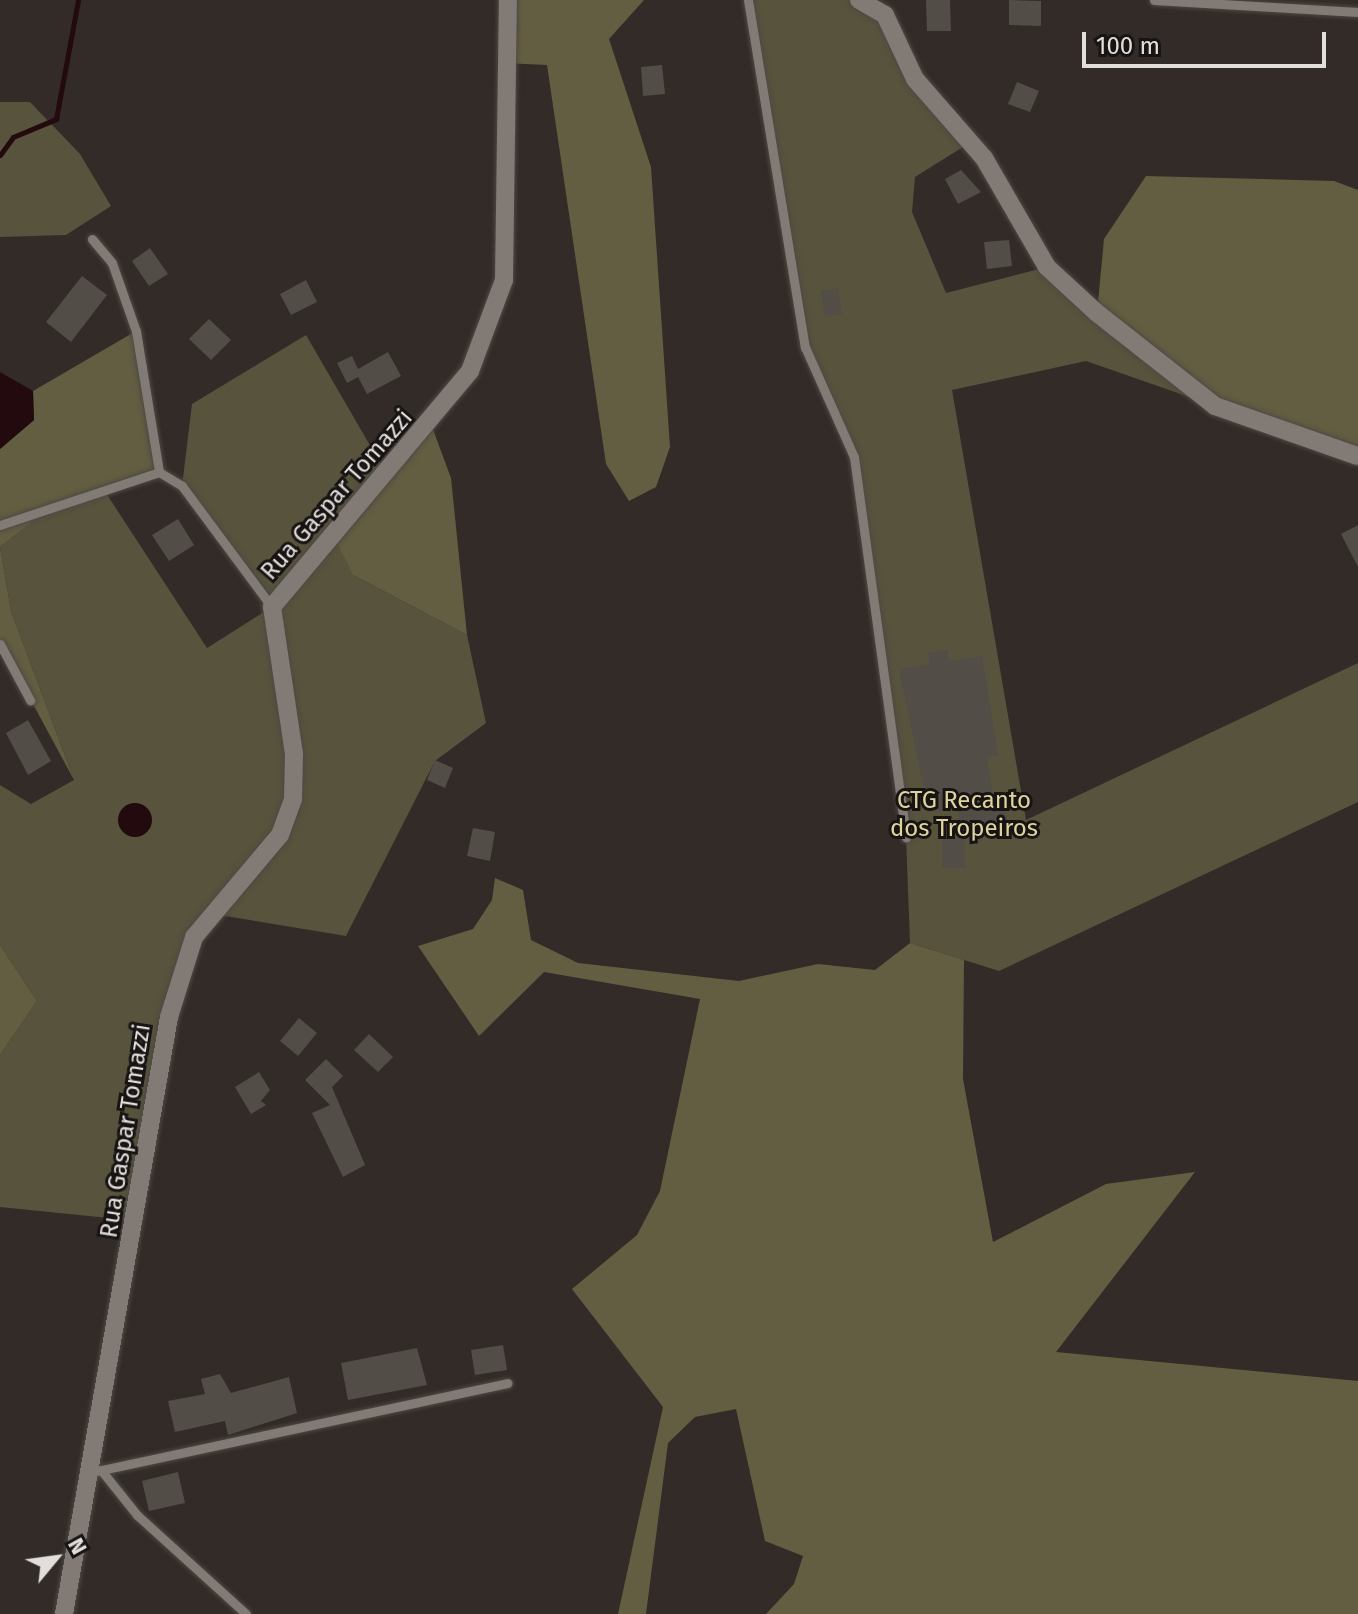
<!DOCTYPE html>
<style>
body{margin:0}
#map{position:relative;width:1358px;height:1614px;overflow:hidden;background:#322b27;font-family:"Fira Sans",sans-serif}
div>[style]{position:absolute}
[style*='--x']{left:calc(var(--x)*1px);top:calc(var(--y)*1px);width:calc(var(--w)*1px);rotate:calc(var(--a)*1deg)}
.green>*{inset:0;background:#57533c}
.forest>*{inset:0;background:#635d41}
.water>*{inset:0;background:#220a0f}
.round{border-radius:50%}
.stream>*{height:5px;margin:-2.5px;padding:0 2.5px;transform-origin:2.5px;border-radius:2.5px;background:#220a0f}
.building>*{inset:0;background:#524d47}
.roads{filter:drop-shadow(0 0 2px #4d4945) drop-shadow(0 0 2px #4d4945)}
.lane>*{height:9px;margin:-4.5px;padding:0 4.5px;transform-origin:4.5px;border-radius:4.5px;background:#817a75}
.street>*{height:18px;margin:-9px;padding:0 9px;transform-origin:9px;border-radius:9px;background:#817a75}
span{translate:-50% -50%;white-space:nowrap;text-align:center;line-height:1.15;-webkit-text-stroke:6px #171413;paint-order:stroke}
.street-label{font-size:24px;color:#e2dedb}
.park-label{font-size:24px;color:#dfd39d}
.north{position:absolute;left:16px;top:1518px;width:80px;height:80px;-webkit-text-stroke:6px #171413;paint-order:stroke;rotate:61deg;font-size:22px;font-weight:700;line-height:32px;text-align:center;color:#e2dedb}
.north::after{content:'';display:block;margin:auto;width:28px;height:36px;background:#e2dedb;clip-path:polygon(50% 0,100% 100%,50% 72%,0 100%)}
.scale{position:absolute;left:1082px;top:32px;width:244px;height:36px;box-sizing:border-box;border:4px solid #e2dedb;border-top:0;padding-left:10px;font-size:24px;line-height:28px;white-space:nowrap;color:#e2dedb;-webkit-text-stroke:6px #171413;paint-order:stroke}
</style>
<div id="map">
<div class="green">
<i style="clip-path:polygon(748px 0,859px 0,885px 15px,915px 79px,971px 142px,915px 177px,912px 212px,946px 293px,1047px 267px,1215px 406px,1086px 361px,952px 390px,1026px 820px,1358px 663px,1358px 802px,999px 971px,910px 943px,906px 837px,854px 457px,805px 347px)"></i>
<i style="clip-path:polygon(0 102px,30px 102px,80px 154px,111px 206px,66px 235px,0 237px)"></i>
<i style="clip-path:polygon(306px 335px,386px 473px,353px 575px,467px 635px,486px 723px,435px 761px,346px 936px,213px 914px,186px 959px,138px 1221px,0 1207px,0 1055px,37px 1001px,0 945px,0 785px,31px 804px,74px 780px,11px 611px,0 547px,40px 516px,104px 490px,207px 648px,272px 607px,182px 486px,192px 404px)"></i>
</div>
<div class="forest">
<i style="clip-path:polygon(508px 0,644px 0,609px 39px,651px 167px,670px 447px,656px 487px,629px 501px,606px 464px,547px 65px,502px 63px)"></i>
<i style="clip-path:polygon(1146px 176px,1334px 181px,1358px 190px,1358px 456px,1215px 406px,1097px 313px,1104px 239px)"></i>
<i style="clip-path:polygon(136px 331px,159px 472px,40px 516px,0 547px,11px 611px,74px 780px,0 643px,0 449px,34px 420px,33px 391px)"></i>
<i style="clip-path:polygon(431px 424px,451px 478px,467px 635px,353px 575px,332px 532px)"></i>
<i style="clip-path:polygon(495px 878px,523px 890px,531px 940px,578px 963px,739px 981px,818px 964px,875px 970px,910px 943px,964px 960px,963px 1079px,993px 1242px,1106px 1184px,1195px 1172px,1056px 1352px,1358px 1381px,1358px 1614px,766px 1614px,794px 1584px,803px 1556px,765px 1541px,736px 1409px,695px 1417px,668px 1443px,646px 1614px,618px 1614px,663px 1407px,572px 1289px,637px 1235px,660px 1191px,700px 999px,544px 972px,479px 1036px,418px 946px,473px 929px,492px 900px)"></i>
<i style="clip-path:polygon(0 945px,37px 1001px,0 1055px)"></i>
</div>
<div class="water">
<i style="clip-path:polygon(0 372px,33px 391px,34px 420px,0 449px)"></i>
<i class="round" style="left:118px;top:803px;width:34px;height:34px"></i>
</div>
<div class="stream">
<i style="--x:0;--y:155;--w:22;--a:-54"></i>
<i style="--x:13;--y:137;--w:47;--a:-22.7"></i>
<i style="--x:56;--y:119;--w:121;--a:-79.5"></i>
</div>
<div class="building">
<i style="clip-path:polygon(926px 0,950px 0,951px 31px,927px 31px)"></i>
<i style="clip-path:polygon(1009px 0,1041px 1px,1041px 26px,1009px 25px)"></i>
<i style="clip-path:polygon(662px 65px,665px 94px,643px 96px,641px 67px)"></i>
<i style="clip-path:polygon(1017px 82px,1039px 91px,1030px 112px,1008px 104px)"></i>
<i style="clip-path:polygon(961px 170px,981px 192px,958px 204px,945px 179px)"></i>
<i style="clip-path:polygon(1009px 240px,1012px 266px,987px 269px,984px 242px)"></i>
<i style="clip-path:polygon(150px 248px,168px 274px,149px 286px,132px 261px)"></i>
<i style="clip-path:polygon(82px 276px,107px 295px,71px 342px,46px 322px)"></i>
<i style="clip-path:polygon(306px 280px,317px 302px,291px 315px,280px 294px)"></i>
<i style="clip-path:polygon(838px 288px,842px 314px,825px 317px,821px 291px)"></i>
<i style="clip-path:polygon(209px 319px,231px 340px,211px 360px,189px 339px)"></i>
<i style="clip-path:polygon(388px 352px,401px 376px,367px 394px,358px 377px,347px 383px,337px 363px,352px 356px,358px 369px)"></i>
<i style="clip-path:polygon(178px 519px,194px 545px,169px 561px,152px 535px)"></i>
<i style="clip-path:polygon(1358px 525px,1358px 567px,1341px 534px)"></i>
<i style="clip-path:polygon(947px 650px,949px 661px,982px 656px,998px 755px,987px 757px,994px 802px,1005px 801px,1008px 826px,961px 832px,958px 807px,929px 812px,899px 669px,930px 664px,928px 653px)"></i>
<i style="clip-path:polygon(28px 720px,51px 761px,28px 775px,6px 733px)"></i>
<i style="clip-path:polygon(435px 760px,453px 768px,445px 788px,427px 780px)"></i>
<i style="clip-path:polygon(473px 828px,495px 832px,490px 861px,467px 856px)"></i>
<i style="clip-path:polygon(942px 838px,965px 838px,965px 868px,942px 868px)"></i>
<i style="clip-path:polygon(299px 1018px,317px 1033px,298px 1056px,280px 1041px)"></i>
<i style="clip-path:polygon(369px 1034px,393px 1057px,378px 1072px,354px 1050px)"></i>
<i style="clip-path:polygon(326px 1059px,343px 1076px,332px 1087px,365px 1165px,343px 1177px,312px 1113px,330px 1105px,305px 1080px)"></i>
<i style="clip-path:polygon(259px 1072px,270px 1090px,261px 1101px,266px 1105px,251px 1114px,235px 1087px)"></i>
<i style="clip-path:polygon(503px 1345px,507px 1370px,475px 1375px,471px 1350px)"></i>
<i style="clip-path:polygon(417px 1348px,427px 1385px,348px 1400px,341px 1363px)"></i>
<i style="clip-path:polygon(220px 1374px,231px 1393px,289px 1377px,297px 1413px,228px 1435px,225px 1421px,175px 1432px,168px 1401px,205px 1394px,201px 1379px)"></i>
<i style="clip-path:polygon(178px 1472px,185px 1503px,149px 1511px,142px 1481px)"></i>
</div>
<div class="roads">
<div class="lane">
<i style="--x:748;--y:0;--w:352;--a:80.7"></i>
<i style="--x:805;--y:347;--w:120;--a:66"></i>
<i style="--x:854;--y:457;--w:384;--a:82.2"></i>
<i style="--x:1154;--y:0;--w:204;--a:3.4"></i>
<i style="--x:92;--y:239;--w:31;--a:50"></i>
<i style="--x:112;--y:263;--w:72;--a:70.6"></i>
<i style="--x:136;--y:331;--w:143;--a:80.7"></i>
<i style="--x:0;--y:525;--w:168;--a:-18.4"></i>
<i style="--x:159;--y:472;--w:27;--a:31"></i>
<i style="--x:182;--y:486;--w:151;--a:53.4"></i>
<i style="--x:0;--y:644;--w:64;--a:61.8"></i>
<i style="--x:101;--y:1470;--w:58;--a:51.3"></i>
<i style="--x:137;--y:1515;--w:147;--a:42.2"></i>
<i style="--x:88;--y:1473;--w:429;--a:-12.1"></i>
</div>
<div class="street">
<i style="--x:859;--y:0;--w:30;--a:30"></i>
<i style="--x:885;--y:15;--w:71;--a:64.9"></i>
<i style="--x:915;--y:79;--w:105;--a:48.9"></i>
<i style="--x:984;--y:158;--w:126;--a:60"></i>
<i style="--x:1047;--y:267;--w:68;--a:42.6"></i>
<i style="--x:1097;--y:313;--w:150;--a:38.2"></i>
<i style="--x:1215;--y:406;--w:151;--a:19.3"></i>
<i style="--x:64;--y:1614;--w:606;--a:-80.02"></i>
<i style="--x:169;--y:1017;--w:84;--a:-72.6"></i>
<i style="--x:194;--y:937;--w:133;--a:-49.9"></i>
<i style="--x:280;--y:835;--w:38;--a:-70"></i>
<i style="--x:293;--y:799;--w:45;--a:-88.7"></i>
<i style="--x:294;--y:754;--w:149;--a:-98.5"></i>
<i style="--x:272;--y:607;--w:308;--a:-50"></i>
<i style="--x:470;--y:371;--w:97;--a:-69.5"></i>
<i style="--x:504;--y:280;--w:280;--a:-89.2"></i>
</div>
</div>
<div class="street-label">
<span style="left:337px;top:495px;rotate:-49deg">Rua Gaspar Tomazzi</span>
<span style="left:126px;top:1131px;rotate:-81deg">Rua Gaspar Tomazzi</span>
</div>
<div class="park-label">
<span style="left:964px;top:815px">CTG Recanto<br>dos Tropeiros</span>
</div>
<div class="north">N</div>
<div class="scale">100 m</div>
</div>
